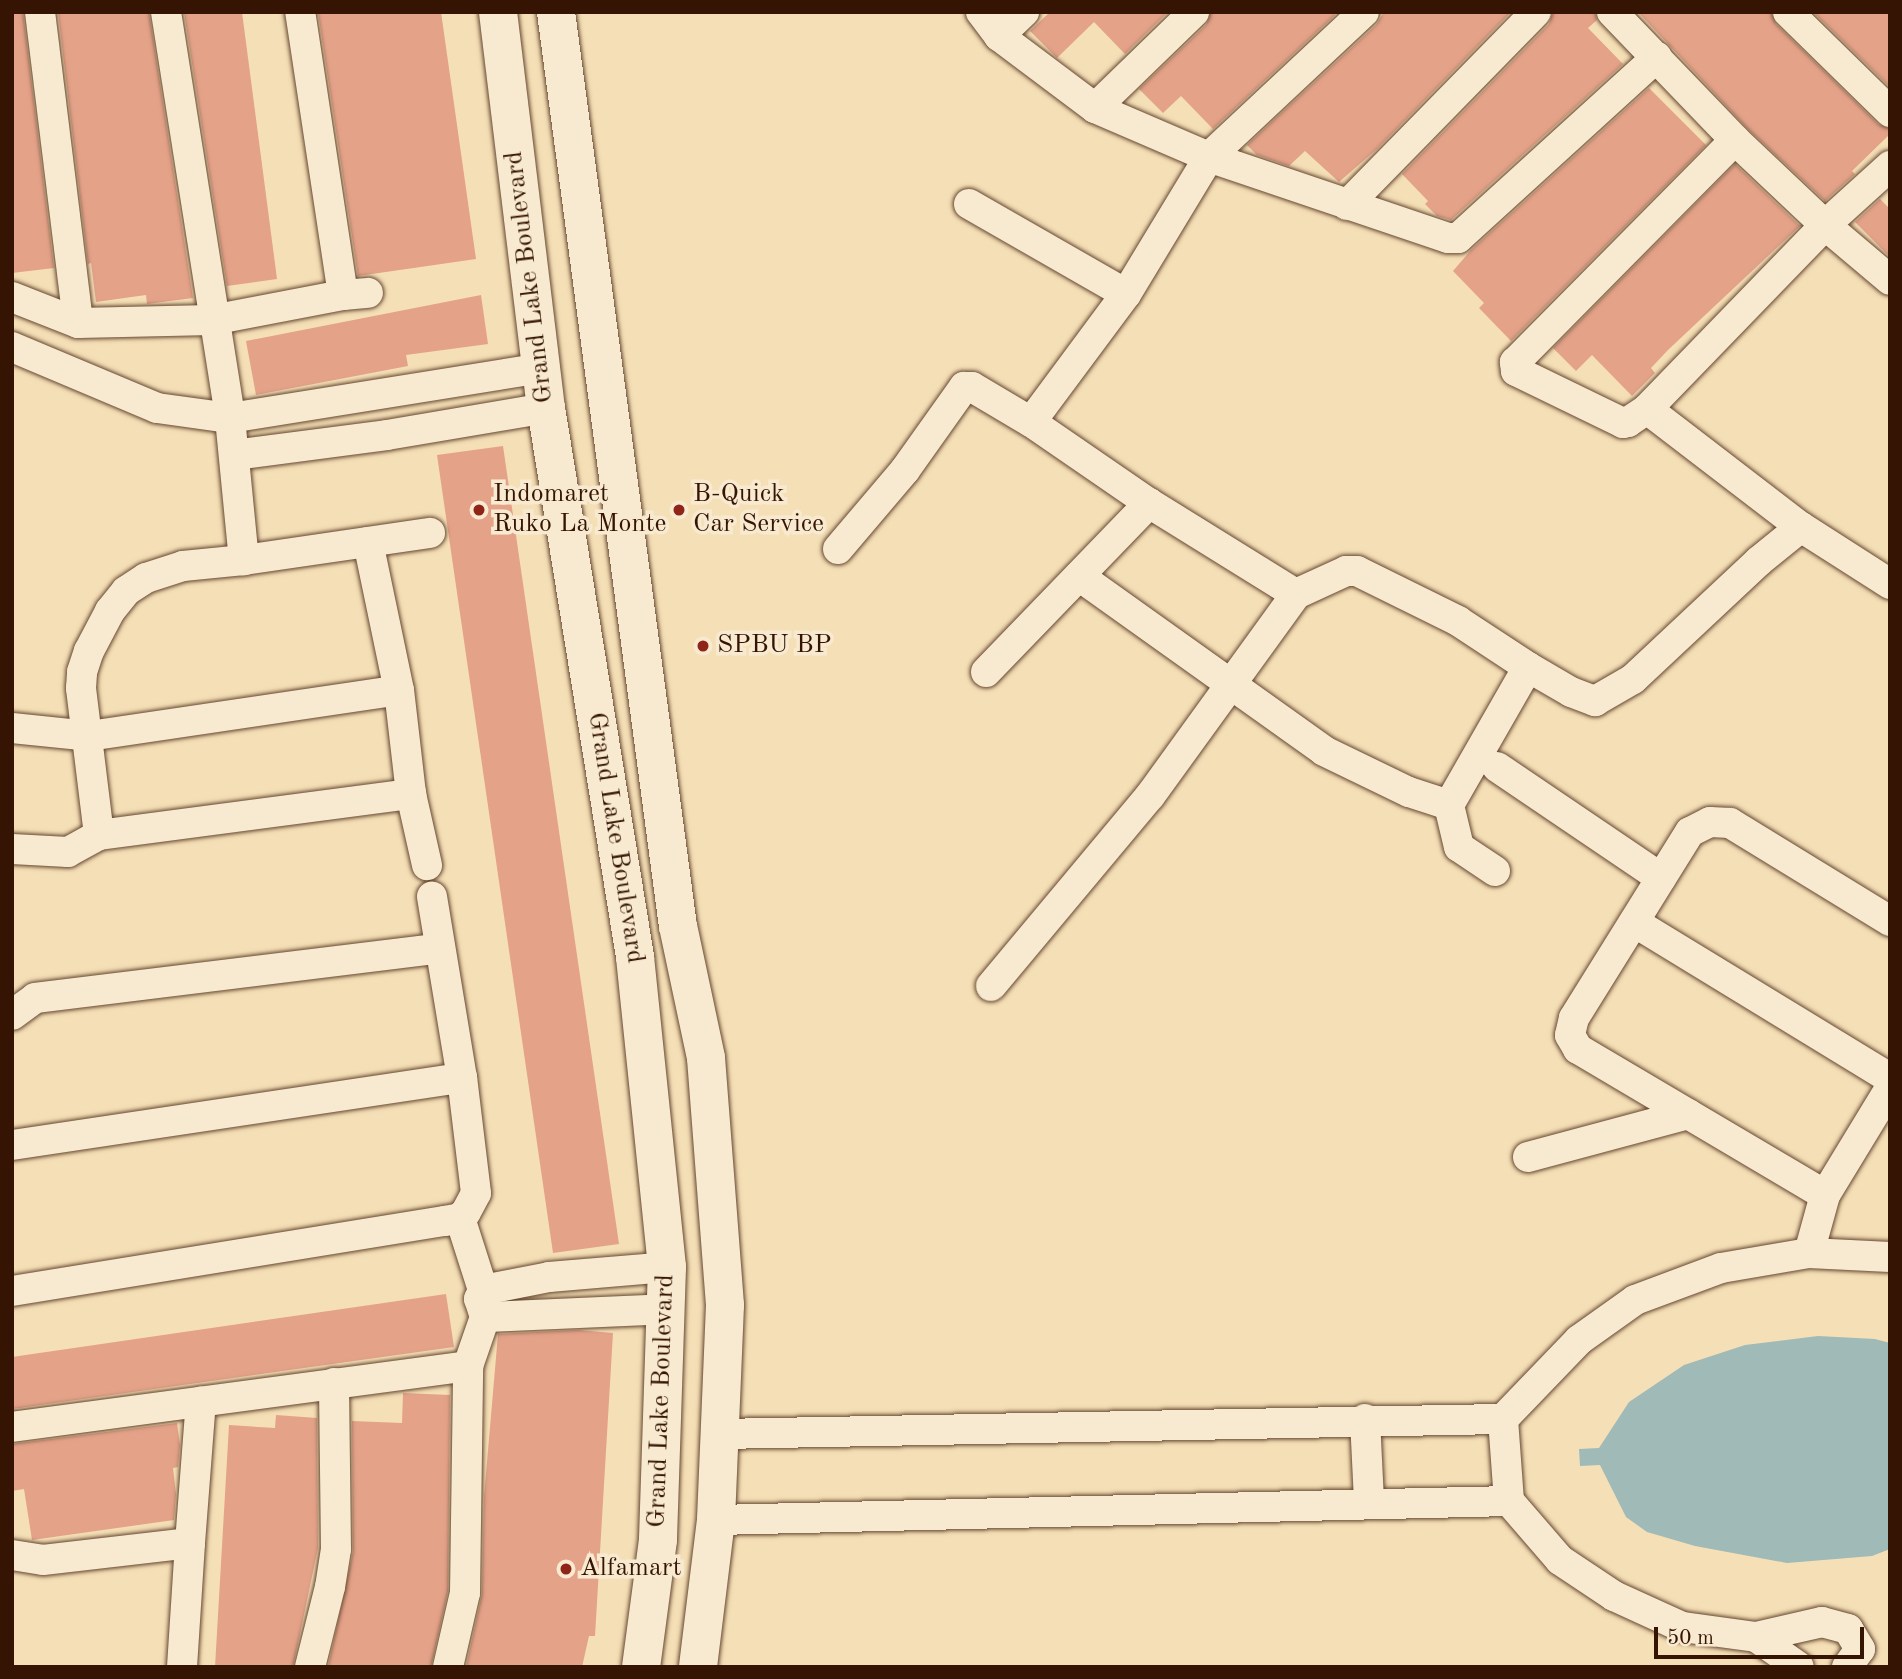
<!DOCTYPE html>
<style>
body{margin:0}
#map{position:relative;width:1902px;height:1679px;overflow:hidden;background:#f5dfb6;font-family:"Old Standard TT",serif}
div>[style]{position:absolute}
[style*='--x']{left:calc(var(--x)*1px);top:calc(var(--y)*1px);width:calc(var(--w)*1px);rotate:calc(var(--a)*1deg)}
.water>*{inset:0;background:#9fbab7}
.building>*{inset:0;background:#e4a289}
.roads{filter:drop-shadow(0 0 2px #654730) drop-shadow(0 0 2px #654730)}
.street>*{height:30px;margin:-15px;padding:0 15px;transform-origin:15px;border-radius:15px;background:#f8ead0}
.secondary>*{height:38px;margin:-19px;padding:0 19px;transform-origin:19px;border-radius:19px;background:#f8ead0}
.dots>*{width:19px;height:19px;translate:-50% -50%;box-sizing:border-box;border:4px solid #f8ead0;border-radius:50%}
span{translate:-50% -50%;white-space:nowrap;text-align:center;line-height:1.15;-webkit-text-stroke:7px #f8ead0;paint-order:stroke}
.street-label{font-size:26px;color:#351403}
.poi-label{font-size:26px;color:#351403}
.left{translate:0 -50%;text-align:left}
.frame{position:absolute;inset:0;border:14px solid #351403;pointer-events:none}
.scale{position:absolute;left:1654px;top:1627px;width:210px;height:32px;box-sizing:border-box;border:4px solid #351403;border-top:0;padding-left:9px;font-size:21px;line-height:24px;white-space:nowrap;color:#351403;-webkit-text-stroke:5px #f8ead0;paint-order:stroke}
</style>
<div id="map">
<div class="water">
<i style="clip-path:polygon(1818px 1336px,1875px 1339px,1890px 1343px,1890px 1549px,1872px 1556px,1787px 1563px,1695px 1546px,1647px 1532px,1626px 1517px,1600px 1465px,1580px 1466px,1579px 1449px,1599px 1448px,1629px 1402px,1684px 1365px,1745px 1345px)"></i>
</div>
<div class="building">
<i style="clip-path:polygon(12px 12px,23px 12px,54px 268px,12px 273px)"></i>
<i style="clip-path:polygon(58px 12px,149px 12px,193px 298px,147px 304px,146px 295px,96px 302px,91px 263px,88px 264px)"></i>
<i style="clip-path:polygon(184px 12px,242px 12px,277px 279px,227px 286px)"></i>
<i style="clip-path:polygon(318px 12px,441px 12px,476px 259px,358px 276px)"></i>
<i style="clip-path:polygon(1050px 12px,1164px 12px,1166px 14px,1125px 54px,1094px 22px,1057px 58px,1030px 31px)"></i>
<i style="clip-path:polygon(1211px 12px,1333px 12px,1335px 15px,1213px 129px,1181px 96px,1163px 113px,1139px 89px,1206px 25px)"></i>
<i style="clip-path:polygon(1384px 12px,1511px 12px,1377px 149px,1339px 182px,1305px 151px,1289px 166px,1257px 155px,1247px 145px,1376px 25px)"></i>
<i style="clip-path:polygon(1553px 12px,1595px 12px,1597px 20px,1588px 28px,1623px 64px,1451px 220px,1437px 216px,1425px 204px,1428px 201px,1402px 174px,1549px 24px)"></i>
<i style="clip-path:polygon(1638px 12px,1771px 12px,1776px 24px,1878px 124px,1890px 129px,1890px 134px,1852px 171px,1855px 174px,1825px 201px,1747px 128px)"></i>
<i style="clip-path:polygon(1813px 12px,1890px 12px,1890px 87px)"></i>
<i style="clip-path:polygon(1649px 88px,1706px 145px,1511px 341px,1479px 308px,1484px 303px,1453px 271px,1471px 250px)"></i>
<i style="clip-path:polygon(1735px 164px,1800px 226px,1668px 350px,1651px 368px,1655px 373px,1632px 396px,1592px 355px,1576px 371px,1553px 348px)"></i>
<i style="clip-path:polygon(1880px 199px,1890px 209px,1890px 257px,1855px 222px)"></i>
<i style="clip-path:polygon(481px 295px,488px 344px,406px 355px,408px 366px,256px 395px,246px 341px)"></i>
<i style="clip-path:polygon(503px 446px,619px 1244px,553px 1253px,437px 455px)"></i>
<i style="clip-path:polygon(446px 1294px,454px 1347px,12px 1409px,12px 1357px)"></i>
<i style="clip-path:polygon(578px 1330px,613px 1333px,595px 1636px,589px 1636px,582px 1667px,466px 1667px,482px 1594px,484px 1497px,498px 1334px)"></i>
<i style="clip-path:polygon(403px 1393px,450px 1395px,448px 1591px,431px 1667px,328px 1667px,353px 1552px,352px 1421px,402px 1423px)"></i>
<i style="clip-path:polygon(276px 1415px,317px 1418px,318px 1548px,293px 1667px,215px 1667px,229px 1425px,275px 1428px)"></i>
<i style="clip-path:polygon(177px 1423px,180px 1445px,178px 1467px,173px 1468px,176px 1494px,174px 1520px,32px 1540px,24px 1489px,12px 1491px,12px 1444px)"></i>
</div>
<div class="roads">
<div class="street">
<i style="--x:40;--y:12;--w:313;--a:83"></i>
<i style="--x:78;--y:323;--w:134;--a:-1.3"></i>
<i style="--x:212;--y:320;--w:133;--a:-10.8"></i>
<i style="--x:343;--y:295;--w:286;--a:-98.6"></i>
<i style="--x:166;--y:12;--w:411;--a:81"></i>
<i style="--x:230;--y:418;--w:143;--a:84.4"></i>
<i style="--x:981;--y:12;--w:30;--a:53"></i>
<i style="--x:999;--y:36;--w:120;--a:36.9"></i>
<i style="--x:1095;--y:108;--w:124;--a:23.3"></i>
<i style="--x:1209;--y:157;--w:212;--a:-43.1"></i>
<i style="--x:1612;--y:12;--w:178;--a:46.1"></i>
<i style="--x:1735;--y:140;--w:124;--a:43.4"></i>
<i style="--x:1825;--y:225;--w:85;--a:40.2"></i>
<i style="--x:1788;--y:12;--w:143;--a:44.4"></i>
<i style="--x:999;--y:36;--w:35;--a:-44"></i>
<i style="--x:1657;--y:57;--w:269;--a:137.7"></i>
<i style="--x:1458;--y:238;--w:10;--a:180"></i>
<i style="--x:1448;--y:238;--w:252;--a:-161.3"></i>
<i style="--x:1209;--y:157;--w:160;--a:121.2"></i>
<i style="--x:1126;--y:294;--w:159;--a:126.6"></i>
<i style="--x:1031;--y:422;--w:143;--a:34.5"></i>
<i style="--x:1149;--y:503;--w:173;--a:31.8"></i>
<i style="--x:1296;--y:594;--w:55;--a:-24.7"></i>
<i style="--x:1346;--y:571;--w:11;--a:0"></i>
<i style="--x:1357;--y:571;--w:113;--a:26.3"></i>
<i style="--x:1458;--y:621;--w:84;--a:33.3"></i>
<i style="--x:1528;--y:667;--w:50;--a:30.2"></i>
<i style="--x:1571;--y:692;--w:26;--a:21"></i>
<i style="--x:1595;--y:701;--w:44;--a:-30.1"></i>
<i style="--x:1633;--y:679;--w:173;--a:-43.1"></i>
<i style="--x:1759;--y:561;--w:54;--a:-39"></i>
<i style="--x:1801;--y:527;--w:106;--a:32.6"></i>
<i style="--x:1095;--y:108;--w:138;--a:-44.1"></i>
<i style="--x:1735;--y:140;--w:313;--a:134.7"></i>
<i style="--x:1515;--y:362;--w:9;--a:84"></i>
<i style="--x:1516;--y:371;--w:119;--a:25.9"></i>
<i style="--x:1623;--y:423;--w:5;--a:-11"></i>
<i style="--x:1628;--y:422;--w:23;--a:-34"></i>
<i style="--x:1647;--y:409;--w:256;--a:-45.9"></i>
<i style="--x:1825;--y:225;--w:88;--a:-42.2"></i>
<i style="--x:969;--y:204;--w:181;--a:29.8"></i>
<i style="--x:1347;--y:205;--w:270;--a:-45.6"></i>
<i style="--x:343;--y:295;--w:25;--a:-5"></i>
<i style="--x:12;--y:297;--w:71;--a:21.5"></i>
<i style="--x:12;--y:347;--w:157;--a:22.8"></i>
<i style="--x:157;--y:408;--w:74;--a:7.8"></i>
<i style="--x:230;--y:418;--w:316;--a:-9.1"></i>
<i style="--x:1647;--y:409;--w:194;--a:37.5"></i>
<i style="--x:234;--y:455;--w:154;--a:-7.4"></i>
<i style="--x:387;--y:435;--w:161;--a:-9.6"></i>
<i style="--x:368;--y:542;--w:151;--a:78.2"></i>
<i style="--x:399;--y:690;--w:105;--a:83.4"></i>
<i style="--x:411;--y:794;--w:73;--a:77.3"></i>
<i style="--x:838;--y:549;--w:104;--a:-49.7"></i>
<i style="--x:905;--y:470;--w:102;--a:-54.6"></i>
<i style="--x:964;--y:387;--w:8;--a:0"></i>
<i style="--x:972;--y:387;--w:69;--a:30.7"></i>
<i style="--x:1079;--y:576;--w:301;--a:35.5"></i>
<i style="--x:1324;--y:751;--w:94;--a:25.8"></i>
<i style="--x:1409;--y:792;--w:42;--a:18"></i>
<i style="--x:986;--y:672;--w:235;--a:-46"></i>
<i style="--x:12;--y:728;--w:77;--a:5.9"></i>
<i style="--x:89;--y:736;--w:313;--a:-8.4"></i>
<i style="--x:1497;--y:767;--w:198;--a:34.1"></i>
<i style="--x:99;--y:835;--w:315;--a:-7.5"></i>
<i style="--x:12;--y:849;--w:56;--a:3.1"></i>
<i style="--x:68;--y:852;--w:35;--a:-29"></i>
<i style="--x:99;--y:835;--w:148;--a:-97"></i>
<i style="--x:81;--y:688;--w:16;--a:-86"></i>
<i style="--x:82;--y:672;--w:22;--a:-72"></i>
<i style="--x:89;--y:651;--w:45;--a:-62.3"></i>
<i style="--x:110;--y:611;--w:26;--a:-51"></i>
<i style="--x:126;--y:591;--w:24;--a:-33"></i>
<i style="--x:146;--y:578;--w:39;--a:-18"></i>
<i style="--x:183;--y:566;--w:61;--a:-5.6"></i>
<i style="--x:244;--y:560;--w:188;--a:-8.3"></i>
<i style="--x:1495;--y:871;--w:43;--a:-146.3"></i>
<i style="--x:1459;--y:847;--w:43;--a:-103.4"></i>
<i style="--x:1449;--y:805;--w:159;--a:-60.2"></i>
<i style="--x:1634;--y:922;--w:300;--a:31.4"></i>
<i style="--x:991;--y:986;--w:248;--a:-50.1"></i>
<i style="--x:1150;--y:796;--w:249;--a:-54.1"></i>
<i style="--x:12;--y:1015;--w:29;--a:-36"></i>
<i style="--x:35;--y:998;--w:408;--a:-7"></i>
<i style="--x:12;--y:1145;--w:455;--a:-8.5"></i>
<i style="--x:1528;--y:1157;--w:166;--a:-15"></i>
<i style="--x:1825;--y:1195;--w:287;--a:-149.4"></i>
<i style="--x:1578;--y:1049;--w:16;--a:-120"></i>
<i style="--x:1570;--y:1035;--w:17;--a:-77"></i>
<i style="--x:1574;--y:1018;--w:219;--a:-58.1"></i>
<i style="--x:1690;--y:832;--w:22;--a:-27"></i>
<i style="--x:1710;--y:822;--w:20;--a:3"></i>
<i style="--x:1730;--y:823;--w:188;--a:31.5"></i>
<i style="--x:1809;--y:1253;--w:60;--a:-74.6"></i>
<i style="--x:1825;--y:1195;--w:125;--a:-58.7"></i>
<i style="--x:483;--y:1290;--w:67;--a:-11.1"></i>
<i style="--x:549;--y:1277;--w:118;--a:-4.8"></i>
<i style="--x:12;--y:1291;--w:439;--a:-9.2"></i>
<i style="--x:445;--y:1221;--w:15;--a:-11"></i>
<i style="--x:460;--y:1218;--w:8;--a:-45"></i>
<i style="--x:466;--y:1212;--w:21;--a:-62"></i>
<i style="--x:476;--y:1193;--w:116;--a:-96.9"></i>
<i style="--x:462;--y:1078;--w:184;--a:-99.4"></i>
<i style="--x:485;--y:1317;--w:182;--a:-2.5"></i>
<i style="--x:1365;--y:1419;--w:83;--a:87.2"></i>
<i style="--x:12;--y:1427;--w:460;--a:-7.6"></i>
<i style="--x:468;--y:1366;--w:52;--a:-70.9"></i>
<i style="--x:485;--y:1317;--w:19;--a:-108"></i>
<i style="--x:479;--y:1299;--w:10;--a:-66"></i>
<i style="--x:483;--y:1290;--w:76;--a:-107.7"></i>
<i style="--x:720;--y:1434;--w:783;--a:-1.1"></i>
<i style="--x:716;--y:1520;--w:793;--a:-1.37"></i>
<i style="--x:12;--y:1555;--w:31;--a:9"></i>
<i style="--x:43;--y:1560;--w:148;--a:-6.6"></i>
<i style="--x:190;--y:1543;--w:142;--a:-85.6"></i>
<i style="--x:1756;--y:1637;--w:52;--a:34.9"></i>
<i style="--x:182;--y:1667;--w:124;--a:-86.3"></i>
<i style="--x:310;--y:1667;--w:82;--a:-76"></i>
<i style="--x:330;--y:1587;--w:38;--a:-81"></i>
<i style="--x:336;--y:1549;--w:166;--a:-90.7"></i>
<i style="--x:448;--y:1667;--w:76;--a:-77.1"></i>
<i style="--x:465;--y:1593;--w:227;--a:-89.2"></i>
<i style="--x:1847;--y:1667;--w:22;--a:-54"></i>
<i style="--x:1860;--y:1649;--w:23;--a:-121"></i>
<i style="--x:1848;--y:1629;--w:27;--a:-165"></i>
<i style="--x:1822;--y:1622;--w:68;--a:167.2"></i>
<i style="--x:1756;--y:1637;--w:75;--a:-172.3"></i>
<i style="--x:1682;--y:1627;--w:75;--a:-155.5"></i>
<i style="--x:1614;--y:1596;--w:65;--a:-146.3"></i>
<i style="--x:1560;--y:1560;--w:78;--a:-130.8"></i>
<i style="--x:1509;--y:1501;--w:82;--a:-94.2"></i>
<i style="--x:1503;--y:1419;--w:110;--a:-46.1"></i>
<i style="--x:1579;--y:1340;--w:69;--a:-35.5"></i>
<i style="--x:1635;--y:1300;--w:92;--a:-20.4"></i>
<i style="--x:1721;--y:1268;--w:89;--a:-9.7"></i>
<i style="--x:1809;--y:1253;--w:81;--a:2.8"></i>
</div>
<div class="secondary">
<i style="--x:498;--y:12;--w:399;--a:83.1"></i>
<i style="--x:546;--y:408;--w:556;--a:80.79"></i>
<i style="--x:635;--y:957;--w:312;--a:84.1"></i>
<i style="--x:667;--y:1267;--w:273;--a:91.9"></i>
<i style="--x:658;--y:1540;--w:128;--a:97.6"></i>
<i style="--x:556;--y:12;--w:922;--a:82.4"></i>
<i style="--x:678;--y:926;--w:135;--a:78"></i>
<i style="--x:706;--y:1058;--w:248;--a:85.6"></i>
<i style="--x:725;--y:1305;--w:215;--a:92.4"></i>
<i style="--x:716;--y:1520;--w:148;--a:97"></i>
</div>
</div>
<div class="dots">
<i style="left:479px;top:510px;background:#8f2418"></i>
<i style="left:679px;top:510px;background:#8f2418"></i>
<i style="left:703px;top:646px;background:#8f2418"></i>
<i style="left:566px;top:1569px;background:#8f2418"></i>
</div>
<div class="street-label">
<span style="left:530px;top:277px;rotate:-97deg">Grand Lake Boulevard</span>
<span style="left:615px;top:838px;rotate:81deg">Grand Lake Boulevard</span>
<span style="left:662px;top:1401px;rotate:-88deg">Grand Lake Boulevard</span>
</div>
<div class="poi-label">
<span class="left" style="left:493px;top:510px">Indomaret<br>Ruko La Monte</span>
<span class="left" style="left:693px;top:510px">B-Quick<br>Car Service</span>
<span class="left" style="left:717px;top:646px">SPBU BP</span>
<span class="left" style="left:580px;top:1569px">Alfamart</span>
</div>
<div class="frame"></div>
<div class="scale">50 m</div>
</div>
